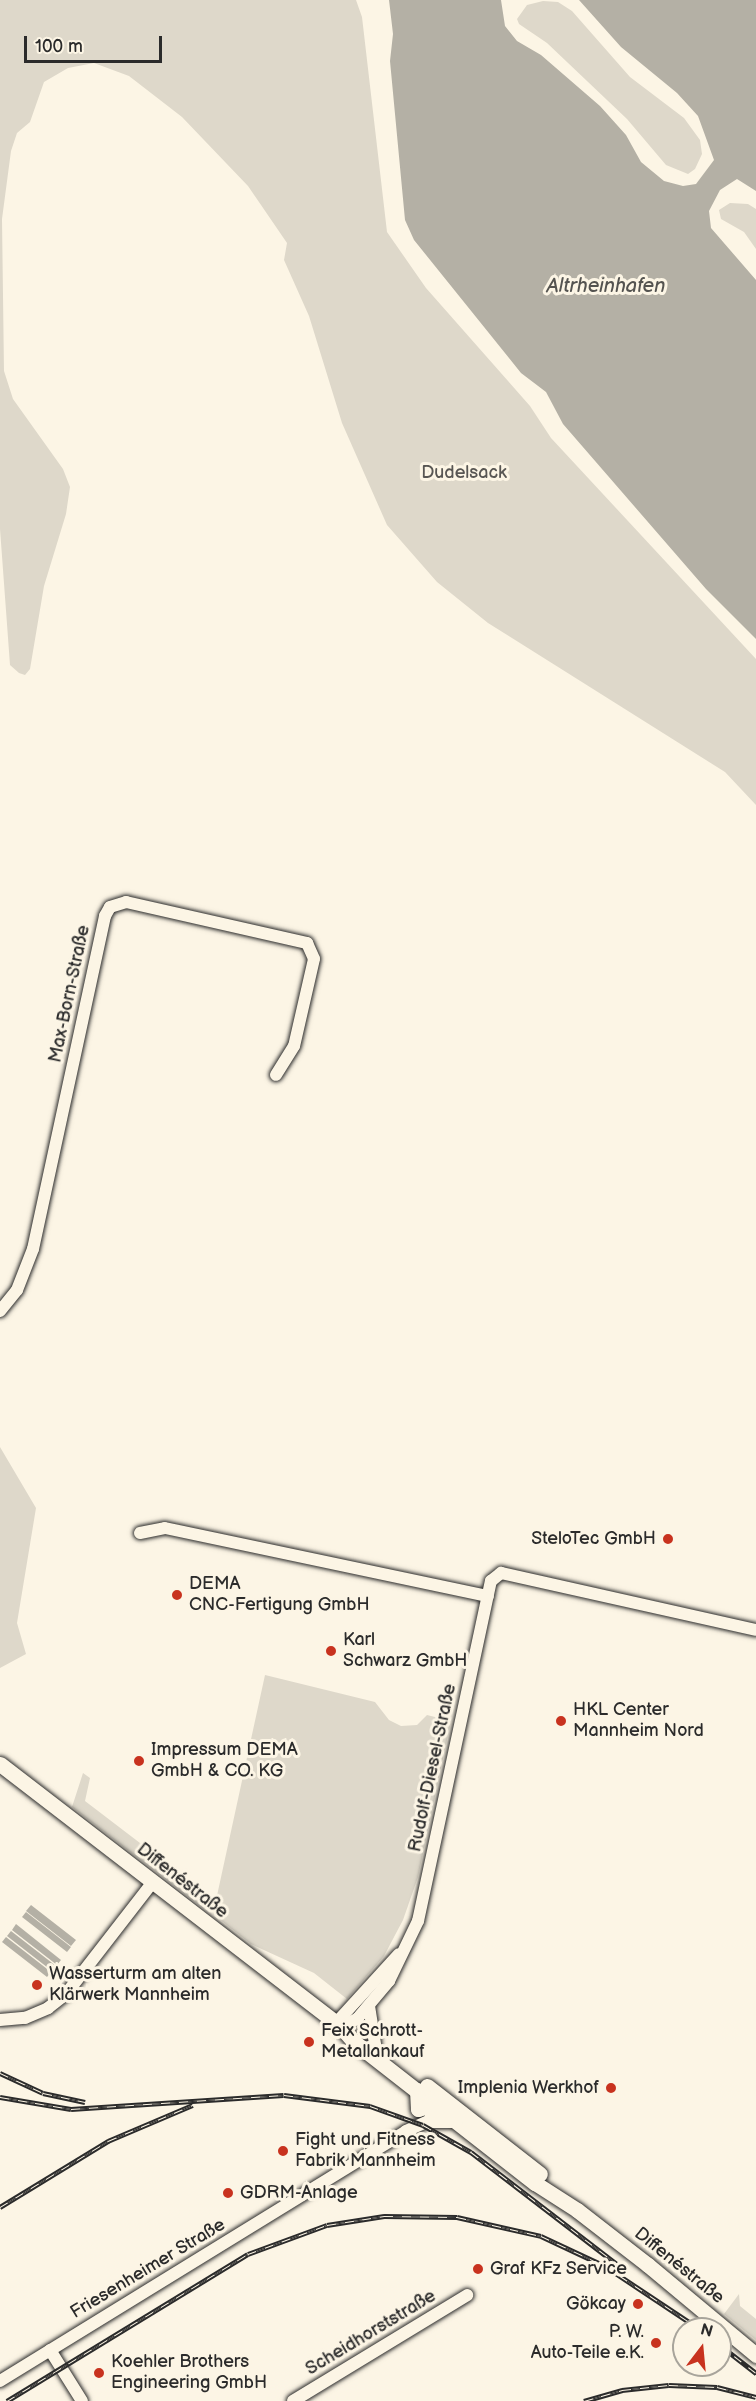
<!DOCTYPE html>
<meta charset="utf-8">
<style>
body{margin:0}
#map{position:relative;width:756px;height:2401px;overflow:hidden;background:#fcf5e5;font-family:"Balsamiq Sans",sans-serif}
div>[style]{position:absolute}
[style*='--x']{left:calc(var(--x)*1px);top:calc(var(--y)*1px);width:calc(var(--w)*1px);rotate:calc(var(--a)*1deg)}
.green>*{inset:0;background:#ded8ca}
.water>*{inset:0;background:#b4b0a5}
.roads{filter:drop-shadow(0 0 2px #2b2b2b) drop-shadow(0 0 2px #2b2b2b)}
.minor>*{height:12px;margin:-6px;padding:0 6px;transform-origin:6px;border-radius:6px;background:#fcf5e5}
.major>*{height:15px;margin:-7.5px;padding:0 7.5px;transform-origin:7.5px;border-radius:7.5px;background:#fcf5e5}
.rail>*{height:5px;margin-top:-2.5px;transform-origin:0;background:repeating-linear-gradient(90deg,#fcf5e5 0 9px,#2b2b2b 0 18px);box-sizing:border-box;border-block:2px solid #2b2b2b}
.dots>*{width:16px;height:16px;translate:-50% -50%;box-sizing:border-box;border:3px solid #fcf5e5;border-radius:50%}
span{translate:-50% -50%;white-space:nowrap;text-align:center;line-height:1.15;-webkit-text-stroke:6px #fcf5e5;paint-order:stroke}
.park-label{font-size:18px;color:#585653}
.street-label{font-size:18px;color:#2b2b2b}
.poi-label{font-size:18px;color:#2b2b2b}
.right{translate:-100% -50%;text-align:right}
.left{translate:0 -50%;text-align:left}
.water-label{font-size:20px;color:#545350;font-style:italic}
.north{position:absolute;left:672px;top:2317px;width:60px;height:60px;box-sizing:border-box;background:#fcf5e5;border:2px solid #a8a49b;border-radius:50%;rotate:16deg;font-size:16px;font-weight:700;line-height:24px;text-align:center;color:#2b2b2b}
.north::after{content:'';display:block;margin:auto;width:21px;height:27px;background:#c8321e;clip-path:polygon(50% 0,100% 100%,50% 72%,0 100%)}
.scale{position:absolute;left:24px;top:36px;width:138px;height:27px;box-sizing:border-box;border:3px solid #2b2b2b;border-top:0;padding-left:8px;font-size:18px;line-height:21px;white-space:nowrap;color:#2b2b2b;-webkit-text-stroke:4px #fcf5e5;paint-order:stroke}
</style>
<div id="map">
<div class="green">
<i style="clip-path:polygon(0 0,356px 0,362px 17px,387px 232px,426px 288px,530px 406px,551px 438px,756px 659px,756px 805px,725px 772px,488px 623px,437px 582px,387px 525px,342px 423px,309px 316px,284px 260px,287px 243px,248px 186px,182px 117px,129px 76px,94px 63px,68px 68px,44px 82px,30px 122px,17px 133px,11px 151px,2px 219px,4px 371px,13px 399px,63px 469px,70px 487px,66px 514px,44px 586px,30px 669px,25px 675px,19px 673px,10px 665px,0 529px)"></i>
<i style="clip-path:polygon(543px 1px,558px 2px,572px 11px,630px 77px,684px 118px,700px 140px,702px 154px,695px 169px,688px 174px,666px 165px,627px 119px,547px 43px,519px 24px,517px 19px,527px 5px)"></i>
<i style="clip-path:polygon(730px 203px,748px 204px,756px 209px,756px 249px,744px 232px,721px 219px,719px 210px)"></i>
<i style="clip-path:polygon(0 1447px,36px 1508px,17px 1623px,26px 1654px,0 1668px)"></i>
<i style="clip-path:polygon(265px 1675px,375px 1702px,389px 1720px,401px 1726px,417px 1725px,427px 1715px,451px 1721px,418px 1877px,403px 1920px,384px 1956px,347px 1999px,314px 1973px,251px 1944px,213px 1914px)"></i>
<i style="clip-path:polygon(83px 1773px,90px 1778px,85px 1801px,212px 1898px,204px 1909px,72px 1807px)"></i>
<i style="clip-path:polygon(739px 2294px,740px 2306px,756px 2319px,756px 2340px,724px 2314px)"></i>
</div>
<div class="water">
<i style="clip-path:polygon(389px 0,501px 0,505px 26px,517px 41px,541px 55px,600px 106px,626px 135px,641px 162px,664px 181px,683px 186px,696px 184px,714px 160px,698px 116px,677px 93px,621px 47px,579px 0,756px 0,756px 191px,737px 179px,720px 190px,709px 211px,711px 228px,756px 280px,756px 639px,706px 589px,563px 424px,546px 392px,521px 373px,414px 240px,405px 220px,390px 61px,393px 34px)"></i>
<i style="clip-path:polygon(31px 1905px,76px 1940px,71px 1946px,26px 1911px)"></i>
<i style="clip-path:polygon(26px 1912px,71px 1947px,67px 1952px,22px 1917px)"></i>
<i style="clip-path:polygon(16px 1924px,61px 1960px,57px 1965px,12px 1930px)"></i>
<i style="clip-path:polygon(11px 1931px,56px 1966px,52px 1971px,7px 1936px)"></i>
<i style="clip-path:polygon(6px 1937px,51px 1972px,47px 1977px,2px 1942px)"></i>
</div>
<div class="roads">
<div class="minor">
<i style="--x:0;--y:1311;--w:27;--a:-51"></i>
<i style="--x:17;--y:1290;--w:44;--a:-68.7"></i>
<i style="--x:33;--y:1249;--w:341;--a:-77.8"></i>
<i style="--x:105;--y:916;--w:10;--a:-61"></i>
<i style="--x:110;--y:907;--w:17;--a:-17"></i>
<i style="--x:126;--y:902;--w:186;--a:12.8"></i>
<i style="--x:307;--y:943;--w:17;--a:66"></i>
<i style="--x:314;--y:959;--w:89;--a:102.9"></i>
<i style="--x:294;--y:1046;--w:34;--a:122"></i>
<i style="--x:140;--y:1533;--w:25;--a:-11"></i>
<i style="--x:165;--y:1528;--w:330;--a:11.9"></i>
<i style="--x:369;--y:2006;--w:39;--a:81"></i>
<i style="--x:0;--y:2020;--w:25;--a:-5"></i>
<i style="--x:25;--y:2018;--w:25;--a:-23"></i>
<i style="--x:48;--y:2008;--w:23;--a:-38"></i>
<i style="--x:66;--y:1994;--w:140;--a:-52.2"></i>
<i style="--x:336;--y:2023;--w:93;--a:-47.6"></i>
<i style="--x:341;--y:2027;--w:18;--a:-27"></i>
<i style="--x:357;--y:2019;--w:50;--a:-49.9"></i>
<i style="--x:389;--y:1981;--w:67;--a:-64.2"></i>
<i style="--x:418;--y:1921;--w:348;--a:-77.9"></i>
<i style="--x:491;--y:1581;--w:13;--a:-39"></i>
<i style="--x:501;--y:1573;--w:261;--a:12.6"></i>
<i style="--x:50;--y:2350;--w:60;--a:57.9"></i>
<i style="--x:0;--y:2381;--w:477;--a:-31.6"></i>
<i style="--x:406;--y:2131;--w:27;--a:-24"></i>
<i style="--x:293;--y:2401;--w:204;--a:-31.3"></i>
</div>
<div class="major">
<i style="--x:0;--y:1764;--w:431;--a:37.6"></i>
<i style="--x:341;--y:2027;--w:18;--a:49"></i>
<i style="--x:353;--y:2041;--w:231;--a:38"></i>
<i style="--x:535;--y:2183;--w:50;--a:32.7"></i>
<i style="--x:577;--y:2210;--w:90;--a:37.8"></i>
<i style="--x:648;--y:2265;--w:141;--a:39.8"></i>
<i style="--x:427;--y:2086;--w:143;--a:37.9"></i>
<i style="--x:417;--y:2090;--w:19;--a:87"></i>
<i style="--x:418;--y:2109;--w:25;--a:-16"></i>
<i style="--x:435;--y:2096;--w:24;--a:99"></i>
<i style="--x:431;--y:2120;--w:24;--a:0"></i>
</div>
</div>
<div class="rail">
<i style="--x:0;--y:2073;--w:47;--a:24.9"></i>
<i style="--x:43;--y:2093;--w:43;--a:12.1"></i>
<i style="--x:0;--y:2097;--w:72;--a:9.6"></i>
<i style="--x:71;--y:2109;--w:213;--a:-3.8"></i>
<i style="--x:284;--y:2095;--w:87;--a:7.3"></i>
<i style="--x:370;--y:2106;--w:56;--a:19.7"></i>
<i style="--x:423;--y:2125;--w:55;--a:29.4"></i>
<i style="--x:471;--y:2152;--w:190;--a:37.5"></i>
<i style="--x:0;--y:2207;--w:127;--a:-31.4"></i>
<i style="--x:108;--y:2141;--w:92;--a:-23"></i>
<i style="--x:720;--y:2345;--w:46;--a:37.9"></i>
<i style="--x:7;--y:2401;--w:282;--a:-31.4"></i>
<i style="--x:248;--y:2254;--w:84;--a:-20.2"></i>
<i style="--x:327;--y:2225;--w:58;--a:-9"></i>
<i style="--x:384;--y:2216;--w:73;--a:0.8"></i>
<i style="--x:457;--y:2217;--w:86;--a:12.7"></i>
<i style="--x:541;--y:2236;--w:71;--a:25.1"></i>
<i style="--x:605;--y:2266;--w:114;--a:33.6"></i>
<i style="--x:584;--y:2401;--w:40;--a:-16"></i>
<i style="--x:622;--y:2390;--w:47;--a:-6.1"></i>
<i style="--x:669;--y:2385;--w:48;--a:2.4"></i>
<i style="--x:717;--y:2387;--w:40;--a:14.4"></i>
</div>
<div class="dots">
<i style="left:668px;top:1539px;background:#c8321e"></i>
<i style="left:177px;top:1595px;background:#c8321e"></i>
<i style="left:331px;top:1651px;background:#c8321e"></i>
<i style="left:561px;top:1721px;background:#c8321e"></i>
<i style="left:139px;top:1761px;background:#c8321e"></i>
<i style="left:37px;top:1985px;background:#c8321e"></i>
<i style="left:309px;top:2042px;background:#c8321e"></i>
<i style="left:611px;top:2088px;background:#c8321e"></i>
<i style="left:283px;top:2151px;background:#c8321e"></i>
<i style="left:228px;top:2193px;background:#c8321e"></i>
<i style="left:478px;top:2269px;background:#c8321e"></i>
<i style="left:638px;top:2304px;background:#c8321e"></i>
<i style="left:656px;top:2343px;background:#c8321e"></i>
<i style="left:99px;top:2373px;background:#c8321e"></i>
</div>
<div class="park-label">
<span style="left:464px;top:473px">Dudelsack</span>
</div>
<div class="street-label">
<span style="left:70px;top:994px;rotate:-78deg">Max-Born-Straße</span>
<span style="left:433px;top:1768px;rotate:-78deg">Rudolf-Diesel-Straße</span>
<span style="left:182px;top:1881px;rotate:38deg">Diffenéstraße</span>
<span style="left:679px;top:2266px;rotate:39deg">Diffenéstraße</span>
<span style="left:148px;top:2269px;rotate:-31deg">Friesenheimer Straße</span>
<span style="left:371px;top:2333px;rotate:-31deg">Scheidhorststraße</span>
</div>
<div class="poi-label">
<span class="right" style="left:656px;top:1539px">SteloTec GmbH</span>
<span class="left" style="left:189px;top:1595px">DEMA<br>CNC-Fertigung GmbH</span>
<span class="left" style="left:343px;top:1651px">Karl<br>Schwarz GmbH</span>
<span class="left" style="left:573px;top:1721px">HKL Center<br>Mannheim Nord</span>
<span class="left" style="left:151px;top:1761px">Impressum DEMA<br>GmbH &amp; CO. KG</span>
<span class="left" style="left:49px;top:1985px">Wasserturm am alten<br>Klärwerk Mannheim</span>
<span class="left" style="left:321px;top:2042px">Feix Schrott-<br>Metallankauf</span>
<span class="right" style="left:599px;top:2088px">Implenia Werkhof</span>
<span class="left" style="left:295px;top:2151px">Fight und Fitness<br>Fabrik Mannheim</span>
<span class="left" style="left:240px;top:2193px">GDRM-Anlage</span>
<span class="left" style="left:490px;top:2269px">Graf KFz Service</span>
<span class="right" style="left:626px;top:2304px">Gökcay</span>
<span class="right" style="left:644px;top:2343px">P. W.<br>Auto-Teile e.K.</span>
<span class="left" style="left:111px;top:2373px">Koehler Brothers<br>Engineering GmbH</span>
</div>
<div class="water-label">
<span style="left:606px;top:286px">Altrheinhafen</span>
</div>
<div class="north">N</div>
<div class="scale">100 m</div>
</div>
